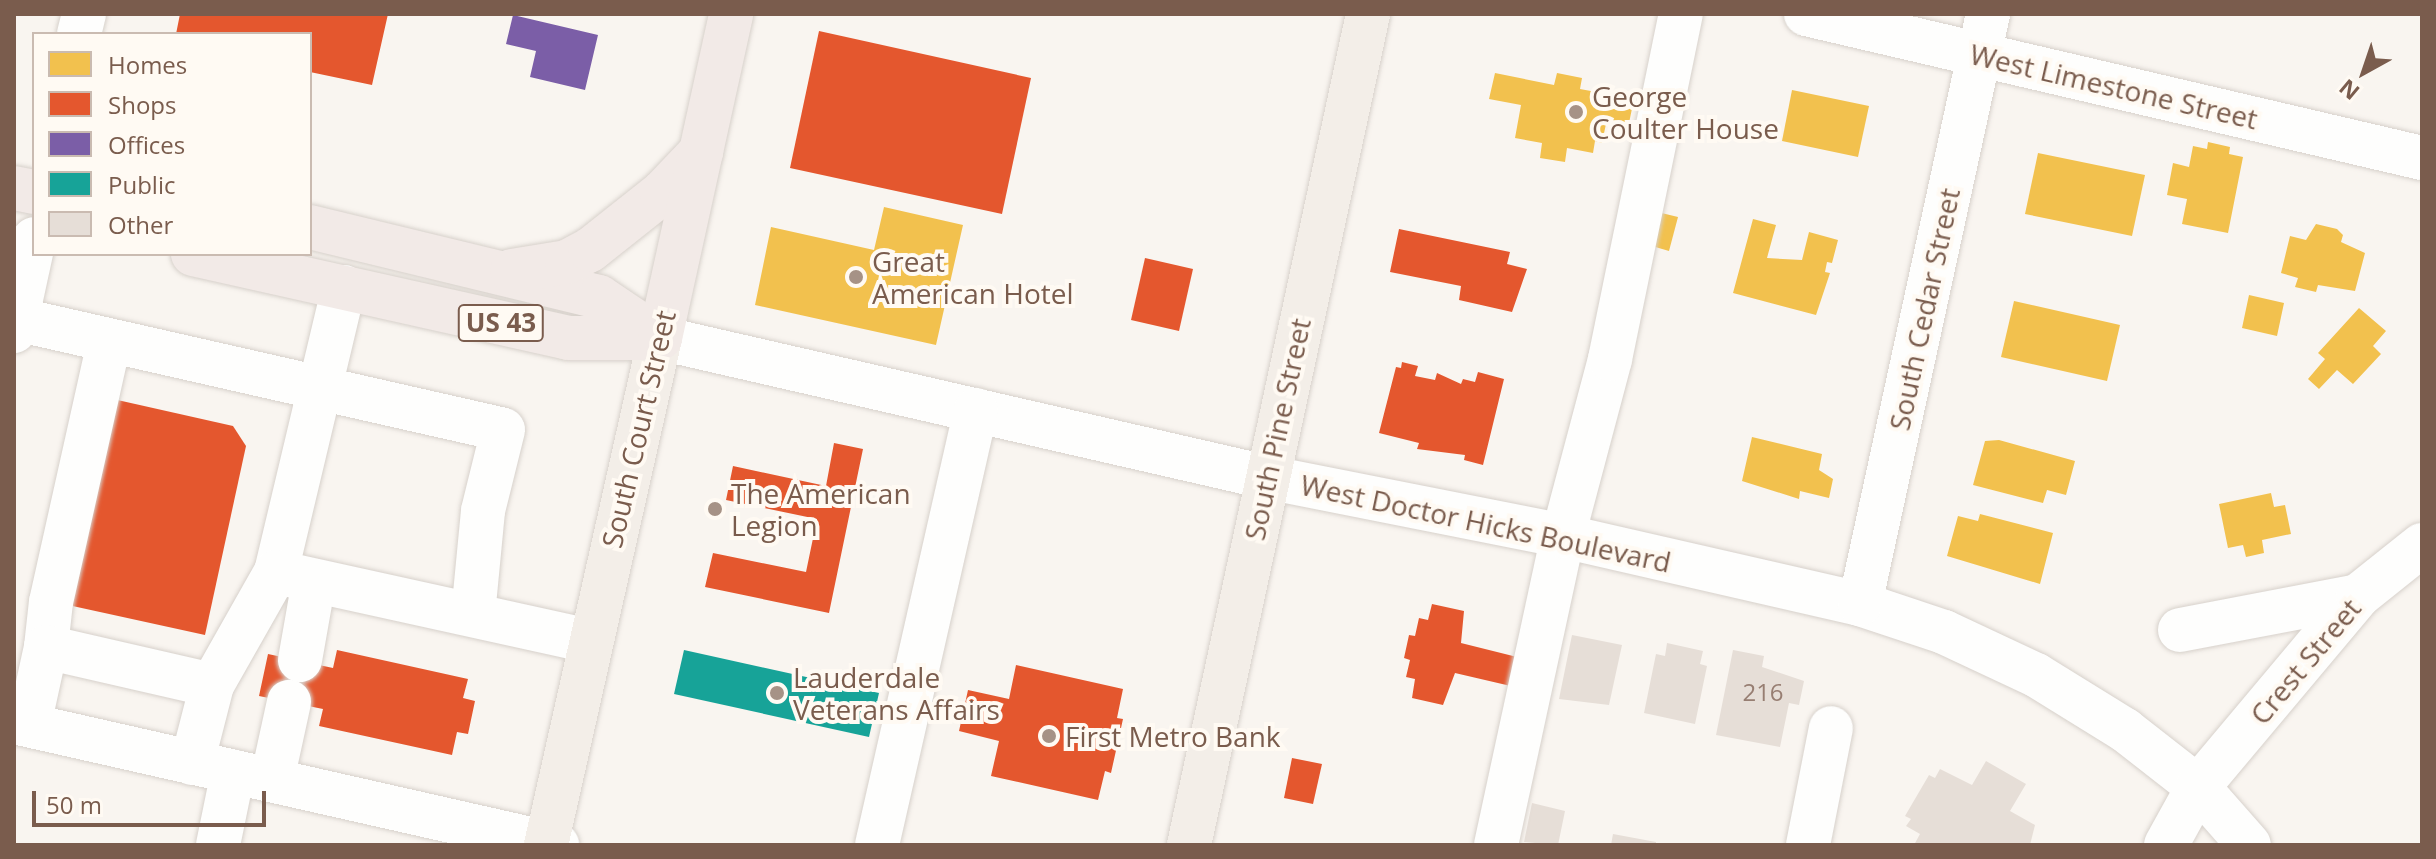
<!DOCTYPE html>
<style>
body{margin:0}
#map{position:relative;width:2436px;height:859px;overflow:hidden;background:#f9f5f0;font-family:"Open Sans",sans-serif}
div>[style]{position:absolute}
[style*='--x']{left:calc(var(--x)*1px);top:calc(var(--y)*1px);width:calc(var(--w)*1px);rotate:calc(var(--a)*1deg)}
.homes>*{inset:0;background:#f2c14e}
.shops>*{inset:0;background:#e4572e}
.offices>*{inset:0;background:#7b5ea7}
.public>*{inset:0;background:#17a398}
.building>*{inset:0;background:#e6ded7}
.roads{filter:drop-shadow(0 0 2px #d7d1cb) drop-shadow(0 0 2px #d7d1cb)}
.minor>*{height:44px;margin:-22px;padding:0 22px;transform-origin:22px;border-radius:22px;background:#fefefd}
.major>*{height:44px;margin:-22px;padding:0 22px;transform-origin:22px;border-radius:22px;background:#f3eee8}
.highway>*{height:44px;margin:-22px;padding:0 22px;transform-origin:22px;border-radius:22px;background:#f2eae7}
.dots>*{width:22px;height:22px;translate:-50% -50%;box-sizing:border-box;border:4px solid #fffaf3;border-radius:50%}
span{translate:-50% -50%;white-space:nowrap;text-align:center;line-height:1.15;-webkit-text-stroke:8px #fffaf3;paint-order:stroke}
.number-label{font-size:24px;color:#977e72}
.number-label span{-webkit-text-stroke-width:0}
.shield-label span{padding:2px 6px;background:#fffaf3;border:2px solid;border-radius:6px;-webkit-text-stroke-width:0}
.shield-label{font-size:26px;color:#7a5c4d;font-weight:700}
.street-label{font-size:28px;color:#7a5c4d}
.poi-label{font-size:28px;color:#7a5c4d}
.left{translate:0 -50%;text-align:left}
.frame{position:absolute;inset:0;border:16px solid #7a5c4d;pointer-events:none}
.legend{position:absolute;left:32px;top:32px;width:280px;height:224px;box-sizing:border-box;background:#fffaf3;border:2px solid #cabbb1;margin:0;padding:10px 14px;list-style:none;font-size:24px;color:#7a5c4d}
.legend li{display:flex;align-items:center;gap:16px;height:40px}
.legend b{width:40px;border:2px solid #cabbb1}
.north{position:absolute;left:2324px;top:32px;width:80px;height:80px;-webkit-text-stroke:6px #fffaf3;paint-order:stroke;rotate:220deg;font-size:22px;font-weight:700;line-height:32px;text-align:center;color:#7a5c4d}
.north::after{content:'';display:block;margin:auto;width:28px;height:36px;background:#7a5c4d;clip-path:polygon(50% 0,100% 100%,50% 72%,0 100%)}
.scale{position:absolute;left:32px;top:791px;width:234px;height:36px;box-sizing:border-box;border:4px solid #7a5c4d;border-top:0;padding-left:10px;font-size:24px;line-height:28px;white-space:nowrap;color:#7a5c4d;-webkit-text-stroke:6px #fffaf3;paint-order:stroke}
</style>
<div id="map">
<div class="homes">
<i style="clip-path:polygon(1495px 73px,1554px 85px,1557px 73px,1582px 78px,1580px 89px,1634px 99px,1629px 123px,1607px 119px,1602px 143px,1595px 141px,1593px 153px,1567px 148px,1565px 162px,1540px 158px,1542px 143px,1515px 138px,1521px 105px,1489px 99px)"></i>
<i style="clip-path:polygon(1792px 90px,1869px 106px,1858px 157px,1782px 141px)"></i>
<i style="clip-path:polygon(2208px 142px,2230px 147px,2229px 154px,2243px 157px,2228px 233px,2182px 224px,2187px 199px,2167px 195px,2173px 163px,2189px 167px,2193px 146px,2207px 149px)"></i>
<i style="clip-path:polygon(2038px 153px,2145px 175px,2132px 236px,2025px 214px)"></i>
<i style="clip-path:polygon(884px 207px,963px 225px,936px 345px,755px 305px,771px 227px,874px 250px)"></i>
<i style="clip-path:polygon(1645px 209px,1678px 217px,1669px 251px,1652px 246px)"></i>
<i style="clip-path:polygon(1753px 219px,1776px 225px,1767px 258px,1802px 260px,1809px 232px,1838px 240px,1832px 263px,1827px 262px,1825px 272px,1830px 273px,1816px 315px,1733px 293px)"></i>
<i style="clip-path:polygon(2316px 224px,2337px 229px,2343px 235px,2341px 242px,2365px 253px,2355px 291px,2318px 285px,2316px 292px,2295px 287px,2298px 278px,2281px 273px,2290px 236px,2306px 240px)"></i>
<i style="clip-path:polygon(2249px 295px,2284px 303px,2277px 336px,2242px 328px)"></i>
<i style="clip-path:polygon(2014px 301px,2120px 325px,2107px 381px,2001px 357px)"></i>
<i style="clip-path:polygon(2359px 308px,2386px 331px,2373px 346px,2381px 354px,2353px 384px,2337px 370px,2319px 389px,2308px 379px,2325px 359px,2318px 353px)"></i>
<i style="clip-path:polygon(1752px 437px,1822px 454px,1819px 470px,1833px 479px,1829px 498px,1800px 491px,1799px 499px,1742px 481px)"></i>
<i style="clip-path:polygon(1999px 440px,2075px 461px,2066px 495px,2047px 490px,2043px 503px,1973px 485px,1985px 441px)"></i>
<i style="clip-path:polygon(2271px 493px,2274px 507px,2285px 505px,2291px 534px,2262px 540px,2264px 553px,2246px 557px,2243px 545px,2228px 548px,2219px 504px)"></i>
<i style="clip-path:polygon(1980px 514px,2053px 533px,2040px 584px,1947px 556px,1958px 516px,1978px 521px)"></i>
</div>
<div class="shops">
<i style="clip-path:polygon(180px 14px,388px 14px,372px 85px,310px 72px,310px 34px,176px 34px)"></i>
<i style="clip-path:polygon(819px 31px,1031px 78px,1002px 214px,790px 168px)"></i>
<i style="clip-path:polygon(1399px 229px,1510px 252px,1507px 264px,1527px 269px,1512px 312px,1459px 300px,1461px 286px,1390px 272px)"></i>
<i style="clip-path:polygon(1145px 258px,1193px 269px,1179px 331px,1131px 320px)"></i>
<i style="clip-path:polygon(1402px 362px,1418px 366px,1415px 376px,1435px 380px,1437px 373px,1461px 384px,1463px 379px,1475px 382px,1478px 372px,1504px 379px,1483px 465px,1464px 460px,1465px 455px,1417px 449px,1419px 443px,1379px 433px,1396px 367px,1401px 368px)"></i>
<i style="clip-path:polygon(113px 399px,233px 426px,246px 446px,205px 635px,68px 605px)"></i>
<i style="clip-path:polygon(834px 443px,863px 449px,829px 613px,705px 587px,713px 553px,806px 572px,817px 519px,726px 500px,733px 466px,826px 486px)"></i>
<i style="clip-path:polygon(1432px 604px,1464px 611px,1461px 643px,1521px 658px,1515px 687px,1455px 673px,1443px 705px,1412px 698px,1415px 679px,1406px 677px,1410px 660px,1404px 658px,1409px 635px,1415px 636px,1419px 618px,1428px 620px)"></i>
<i style="clip-path:polygon(337px 650px,468px 679px,463px 698px,475px 701px,468px 734px,457px 732px,452px 755px,319px 726px,323px 709px,259px 696px,268px 654px,333px 668px)"></i>
<i style="clip-path:polygon(1016px 665px,1123px 689px,1117px 718px,1123px 719px,1111px 773px,1105px 771px,1098px 800px,991px 776px,999px 741px,959px 731px,968px 690px,1009px 699px)"></i>
<i style="clip-path:polygon(1292px 758px,1322px 764px,1313px 804px,1284px 798px)"></i>
</div>
<div class="offices">
<i style="clip-path:polygon(513px 15px,598px 35px,585px 90px,530px 77px,536px 51px,506px 44px)"></i>
</div>
<div class="public">
<i style="clip-path:polygon(684px 650px,879px 693px,869px 737px,674px 694px)"></i>
</div>
<div class="building">
<i style="clip-path:polygon(1572px 635px,1622px 645px,1609px 705px,1559px 699px)"></i>
<i style="clip-path:polygon(1667px 643px,1703px 651px,1700px 664px,1707px 666px,1695px 724px,1644px 713px,1656px 654px,1665px 656px)"></i>
<i style="clip-path:polygon(1733px 650px,1764px 656px,1762px 667px,1804px 681px,1799px 705px,1789px 703px,1780px 747px,1716px 735px)"></i>
<i style="clip-path:polygon(1986px 761px,2026px 784px,2010px 811px,2035px 825px,2030px 845px,1914px 845px,1920px 834px,1906px 826px,1911px 819px,1905px 816px,1929px 775px,1935px 778px,1940px 769px,1972px 785px)"></i>
<i style="clip-path:polygon(1532px 803px,1565px 811px,1558px 845px,1524px 842px)"></i>
<i style="clip-path:polygon(1613px 834px,1656px 842px,1656px 845px,1611px 845px)"></i>
</div>
<div class="roads">
<div class="minor">
<i style="--x:1806;--y:14;--w:633;--a:13.16"></i>
<i style="--x:79;--y:34;--w:21;--a:-76"></i>
<i style="--x:16;--y:319;--w:499;--a:12.8"></i>
<i style="--x:503;--y:430;--w:83;--a:103.9"></i>
<i style="--x:483;--y:511;--w:104;--a:95.5"></i>
<i style="--x:14;--y:331;--w:94;--a:-77.7"></i>
<i style="--x:660;--y:338;--w:622;--a:12.92"></i>
<i style="--x:1266;--y:477;--w:303;--a:11.2"></i>
<i style="--x:1563;--y:536;--w:305;--a:12.9"></i>
<i style="--x:1860;--y:604;--w:89;--a:18.4"></i>
<i style="--x:1944;--y:632;--w:102;--a:25.1"></i>
<i style="--x:2036;--y:675;--w:105;--a:31.7"></i>
<i style="--x:2125;--y:730;--w:93;--a:38"></i>
<i style="--x:2198;--y:787;--w:77;--a:48.7"></i>
<i style="--x:276;--y:572;--w:293;--a:-76.6"></i>
<i style="--x:1860;--y:604;--w:604;--a:-77.76"></i>
<i style="--x:2180;--y:630;--w:181;--a:-10.8"></i>
<i style="--x:46;--y:647;--w:45;--a:-83.7"></i>
<i style="--x:51;--y:602;--w:266;--a:-77.4"></i>
<i style="--x:300;--y:660;--w:80;--a:-80"></i>
<i style="--x:14;--y:722;--w:557;--a:12.76"></i>
<i style="--x:29;--y:725;--w:80;--a:-77.7"></i>
<i style="--x:46;--y:647;--w:170;--a:12.9"></i>
<i style="--x:192;--y:763;--w:81;--a:-75.6"></i>
<i style="--x:212;--y:685;--w:130;--a:-60.5"></i>
<i style="--x:276;--y:572;--w:321;--a:12.4"></i>
<i style="--x:272;--y:780;--w:80;--a:-77.7"></i>
<i style="--x:218;--y:845;--w:75;--a:-78.4"></i>
<i style="--x:877;--y:845;--w:446;--a:-77.2"></i>
<i style="--x:1496;--y:845;--w:316;--a:-77.8"></i>
<i style="--x:1563;--y:536;--w:183;--a:-75.1"></i>
<i style="--x:1610;--y:359;--w:352;--a:-78.4"></i>
<i style="--x:1808;--y:845;--w:119;--a:-78.9"></i>
<i style="--x:2166;--y:845;--w:66;--a:-61.1"></i>
<i style="--x:2198;--y:787;--w:249;--a:-50"></i>
<i style="--x:2358;--y:596;--w:82;--a:-38.6"></i>
</div>
<div class="major">
<i style="--x:546;--y:845;--w:520;--a:-77.33"></i>
<i style="--x:1189;--y:845;--w:850;--a:-77.84"></i>
</div>
<div class="highway">
<i style="--x:14;--y:188;--w:20;--a:11"></i>
<i style="--x:310;--y:227;--w:297;--a:13.6"></i>
<i style="--x:599;--y:297;--w:73;--a:33.9"></i>
<i style="--x:193;--y:254;--w:384;--a:12.6"></i>
<i style="--x:568;--y:338;--w:92;--a:0"></i>
<i style="--x:512;--y:271;--w:56;--a:-9.3"></i>
<i style="--x:567;--y:262;--w:26;--a:-28"></i>
<i style="--x:590;--y:250;--w:92;--a:-38.4"></i>
<i style="--x:662;--y:193;--w:57;--a:-46.4"></i>
<i style="--x:660;--y:338;--w:332;--a:-77.6"></i>
</div>
</div>
<div class="dots">
<i style="left:1576px;top:112px;background:#a69286"></i>
<i style="left:856px;top:277px;background:#a69286"></i>
<i style="left:715px;top:509px;background:#a69286"></i>
<i style="left:777px;top:693px;background:#a69286"></i>
<i style="left:1049px;top:736px;background:#a69286"></i>
</div>
<div class="number-label">
<span style="left:1763px;top:692px">216</span>
</div>
<div class="shield-label">
<span style="left:501px;top:323px">US 43</span>
</div>
<div class="street-label">
<span style="left:2114px;top:86px;rotate:13deg">West Limestone Street</span>
<span style="left:1924px;top:309px;rotate:-78deg">South Cedar Street</span>
<span style="left:638px;top:429px;rotate:-77deg">South Court Street</span>
<span style="left:1277px;top:429px;rotate:-78deg">South Pine Street</span>
<span style="left:1486px;top:523px;rotate:12deg">West Doctor Hicks Boulevard</span>
<span style="left:2305px;top:661px;rotate:-50deg">Crest Street</span>
</div>
<div class="poi-label">
<span class="left" style="left:1592px;top:112px">George<br>Coulter House</span>
<span class="left" style="left:872px;top:277px">Great<br>American Hotel</span>
<span class="left" style="left:731px;top:509px">The American<br>Legion</span>
<span class="left" style="left:793px;top:693px">Lauderdale<br>Veterans Affairs</span>
<span class="left" style="left:1065px;top:736px">First Metro Bank</span>
</div>
<div class="frame"></div>
<ul class="legend">
<li><b style="height:22px;background:#f2c14e"></b>Homes</li>
<li><b style="height:22px;background:#e4572e"></b>Shops</li>
<li><b style="height:22px;background:#7b5ea7"></b>Offices</li>
<li><b style="height:22px;background:#17a398"></b>Public</li>
<li><b style="height:22px;background:#e6ded7"></b>Other</li>
</ul>
<div class="north">N</div>
<div class="scale">50 m</div>
</div>
